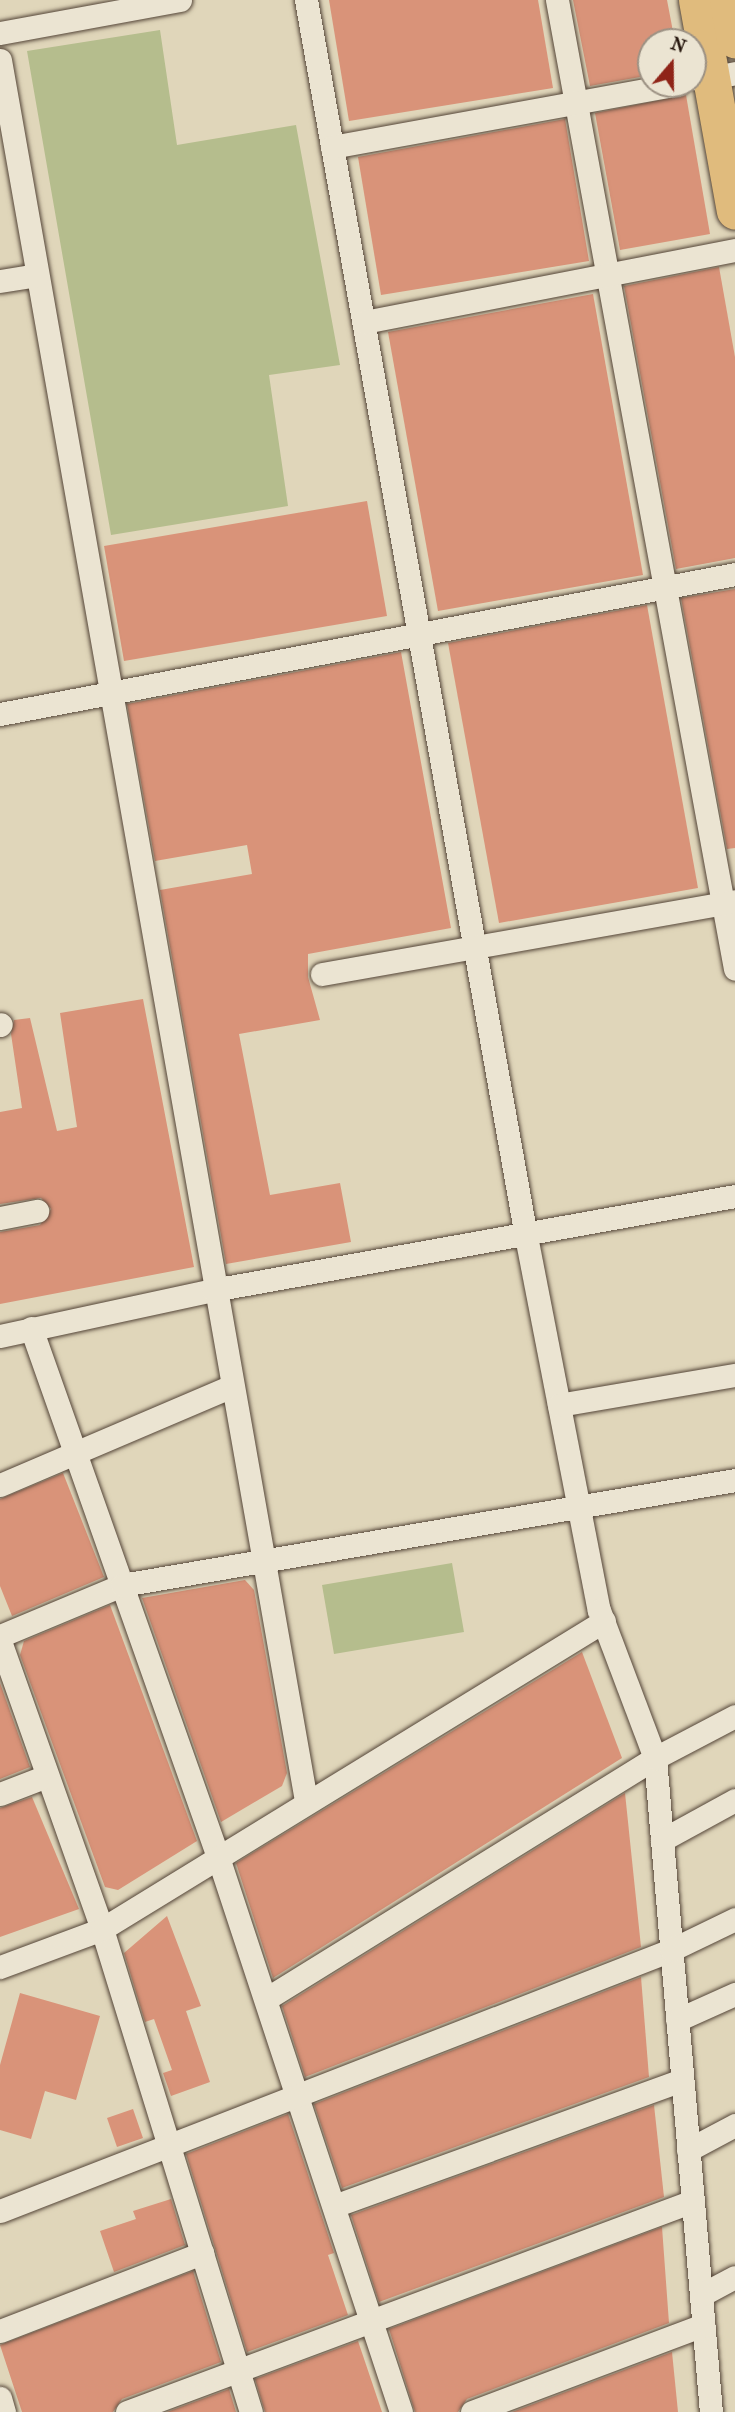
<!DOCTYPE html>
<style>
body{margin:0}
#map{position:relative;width:735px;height:2412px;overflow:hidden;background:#e0d6ba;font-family:"IM FELL French Canon",serif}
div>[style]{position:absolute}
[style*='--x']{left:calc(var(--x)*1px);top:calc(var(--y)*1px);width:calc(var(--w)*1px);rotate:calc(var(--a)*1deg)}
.green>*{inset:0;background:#b5bd8d}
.building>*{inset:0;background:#d99379}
.roads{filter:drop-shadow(0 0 2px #544538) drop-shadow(0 0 2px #544538)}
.street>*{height:23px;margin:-11.5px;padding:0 11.5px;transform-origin:11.5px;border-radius:11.5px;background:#ebe4d2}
.primary>*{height:37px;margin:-18.5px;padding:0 18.5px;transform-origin:18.5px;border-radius:18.5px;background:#e0bb7d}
span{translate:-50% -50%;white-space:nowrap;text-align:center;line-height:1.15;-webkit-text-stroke:7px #ebe4d2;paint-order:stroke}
.north{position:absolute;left:637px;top:28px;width:70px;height:70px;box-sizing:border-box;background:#ebe4d2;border:2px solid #9c9183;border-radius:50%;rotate:20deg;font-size:19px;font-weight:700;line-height:28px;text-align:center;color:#25150c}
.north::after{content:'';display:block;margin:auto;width:24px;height:32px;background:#8f2418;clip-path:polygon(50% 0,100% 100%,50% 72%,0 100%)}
</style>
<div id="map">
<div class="green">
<i style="clip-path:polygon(160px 30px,177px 145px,296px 125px,340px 365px,269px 375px,288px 506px,111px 535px,27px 51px)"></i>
<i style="clip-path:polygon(452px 1563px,464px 1632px,334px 1654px,322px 1585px)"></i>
</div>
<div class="building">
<i style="clip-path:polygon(329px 0,538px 0,553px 88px,349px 121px)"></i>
<i style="clip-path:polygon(573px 0,667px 0,675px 42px,651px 42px,651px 75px,590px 86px)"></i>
<i style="clip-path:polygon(686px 95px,710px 234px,620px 250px,595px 113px)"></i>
<i style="clip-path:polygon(565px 119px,589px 261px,381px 295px,358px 157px)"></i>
<i style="clip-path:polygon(719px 267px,735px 357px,735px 558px,676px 569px,624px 286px)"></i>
<i style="clip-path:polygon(593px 294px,643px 575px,438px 611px,388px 332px)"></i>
<i style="clip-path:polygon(367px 501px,387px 616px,124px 661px,104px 546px)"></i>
<i style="clip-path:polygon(735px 589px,735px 848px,727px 849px,681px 598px)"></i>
<i style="clip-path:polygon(647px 605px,698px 888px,499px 923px,448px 643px)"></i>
<i style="clip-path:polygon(401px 652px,451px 928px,308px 954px,308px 977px,320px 1020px,239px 1034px,270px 1195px,340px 1183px,351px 1242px,226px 1264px,160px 890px,252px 874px,247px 845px,155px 861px,127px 704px)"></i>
<i style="clip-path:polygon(143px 999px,194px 1267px,0 1304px,0 1232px,40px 1225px,51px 1209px,41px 1198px,0 1204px,0 1112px,22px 1108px,11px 1034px,14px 1020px,30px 1018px,57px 1131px,77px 1127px,60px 1013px)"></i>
<i style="clip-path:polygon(63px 1473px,104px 1577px,12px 1616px,0 1586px,0 1499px)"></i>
<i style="clip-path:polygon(245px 1580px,254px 1590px,287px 1773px,282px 1786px,221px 1822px,142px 1598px)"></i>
<i style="clip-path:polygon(110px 1605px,197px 1841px,118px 1890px,105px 1887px,20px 1655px,24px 1641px)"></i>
<i style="clip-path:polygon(582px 1652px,622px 1758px,273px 1978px,236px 1863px)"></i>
<i style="clip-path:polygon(0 1683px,30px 1767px,0 1779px)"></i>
<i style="clip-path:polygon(625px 1793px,641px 1947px,305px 2077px,282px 2006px)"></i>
<i style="clip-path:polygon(32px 1797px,79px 1909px,0 1937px,0 1808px)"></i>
<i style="clip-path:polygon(167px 1916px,201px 2006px,186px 2011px,210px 2082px,171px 2096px,163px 2073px,172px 2070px,154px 2019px,145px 2022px,124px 1953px)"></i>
<i style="clip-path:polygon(641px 1977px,649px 2077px,342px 2188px,314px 2104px)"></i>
<i style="clip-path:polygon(20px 1993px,100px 2016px,76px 2100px,45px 2091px,31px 2139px,0 2130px,0 2065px)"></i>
<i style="clip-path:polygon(654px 2105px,664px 2197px,379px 2302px,351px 2215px)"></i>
<i style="clip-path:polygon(133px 2109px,143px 2138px,117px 2147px,107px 2118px)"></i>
<i style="clip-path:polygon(288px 2114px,334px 2253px,328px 2255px,348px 2315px,247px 2352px,186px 2154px)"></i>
<i style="clip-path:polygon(171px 2199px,185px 2245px,114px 2272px,100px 2231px,136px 2219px,133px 2211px)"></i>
<i style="clip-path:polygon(662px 2227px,669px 2323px,467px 2399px,458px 2412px,415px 2412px,389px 2329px)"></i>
<i style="clip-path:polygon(193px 2271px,221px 2362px,122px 2399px,113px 2412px,22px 2412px,0 2345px)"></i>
<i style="clip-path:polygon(358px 2341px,382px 2412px,265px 2412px,255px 2379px)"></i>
<i style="clip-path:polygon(672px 2352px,678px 2412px,512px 2412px)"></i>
<i style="clip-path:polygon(229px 2389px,236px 2412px,167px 2412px)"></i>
</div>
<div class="roads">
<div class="street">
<i style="--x:306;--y:0;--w:1255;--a:79.91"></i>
<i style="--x:526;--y:1236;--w:381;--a:79"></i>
<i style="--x:599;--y:1610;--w:158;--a:69.3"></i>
<i style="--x:655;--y:1758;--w:656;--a:85.11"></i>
<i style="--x:557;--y:0;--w:985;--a:79.59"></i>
<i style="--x:0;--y:33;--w:183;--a:-10.4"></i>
<i style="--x:0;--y:60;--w:1768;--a:80.03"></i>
<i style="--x:700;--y:80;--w:36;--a:-11"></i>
<i style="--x:332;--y:147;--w:351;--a:-10.3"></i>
<i style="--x:0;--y:281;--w:37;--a:-9"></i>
<i style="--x:364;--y:322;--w:378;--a:-11"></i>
<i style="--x:0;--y:714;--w:748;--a:-10.78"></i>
<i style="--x:322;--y:974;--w:419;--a:-10"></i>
<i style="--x:0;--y:1025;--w:1;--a:-45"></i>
<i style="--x:0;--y:1218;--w:38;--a:-11"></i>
<i style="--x:31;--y:1328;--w:561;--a:70.53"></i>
<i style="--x:218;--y:1857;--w:584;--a:71.75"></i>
<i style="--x:0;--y:1336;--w:218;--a:-12.2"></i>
<i style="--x:213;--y:1290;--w:530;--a:-10.21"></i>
<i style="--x:559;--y:1405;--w:179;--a:-9.7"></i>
<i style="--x:0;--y:1485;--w:250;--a:-23.1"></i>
<i style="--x:0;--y:1636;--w:132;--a:-22.7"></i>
<i style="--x:122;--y:1585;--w:622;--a:-9.72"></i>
<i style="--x:0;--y:1641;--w:306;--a:70.5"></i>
<i style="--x:102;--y:1929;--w:505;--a:72.86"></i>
<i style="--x:0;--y:1794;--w:50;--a:-21"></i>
<i style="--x:662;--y:1840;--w:83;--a:-28.7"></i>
<i style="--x:0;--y:1967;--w:109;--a:-20.4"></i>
<i style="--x:102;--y:1929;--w:589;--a:-31.53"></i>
<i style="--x:266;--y:1999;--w:458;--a:-31.8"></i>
<i style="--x:655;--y:1758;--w:90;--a:-27.7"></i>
<i style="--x:677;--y:2020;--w:64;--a:-24.1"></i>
<i style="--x:688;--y:2150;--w:53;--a:-28"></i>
<i style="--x:334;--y:2206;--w:370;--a:-19.9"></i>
<i style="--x:0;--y:2211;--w:720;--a:-21.25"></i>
<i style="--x:671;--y:1950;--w:71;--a:-25.8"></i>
<i style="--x:701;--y:2295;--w:38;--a:-28"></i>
<i style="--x:0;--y:2331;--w:217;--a:-21.1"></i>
<i style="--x:0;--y:2398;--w:15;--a:74"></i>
<i style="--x:127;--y:2412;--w:604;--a:-20.45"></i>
<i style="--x:472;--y:2412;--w:247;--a:-20.6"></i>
</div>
<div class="primary">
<i style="--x:697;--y:0;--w:214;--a:79.8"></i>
<i style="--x:728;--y:0;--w:40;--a:80"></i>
</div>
</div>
<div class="north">N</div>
</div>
